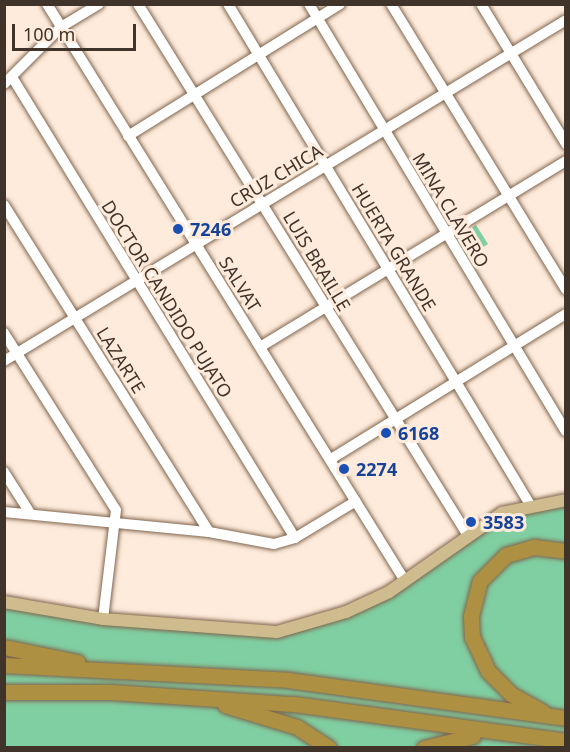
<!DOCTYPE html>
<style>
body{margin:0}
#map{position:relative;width:570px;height:752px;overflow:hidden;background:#feebdb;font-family:"Noto Sans",sans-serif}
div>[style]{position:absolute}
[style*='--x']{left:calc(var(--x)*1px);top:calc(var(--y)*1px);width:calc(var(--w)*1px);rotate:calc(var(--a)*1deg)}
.green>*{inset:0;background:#7fcfa2}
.roads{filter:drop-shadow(0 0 2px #80654e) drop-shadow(0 0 2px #80654e)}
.minor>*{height:10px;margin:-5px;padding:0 5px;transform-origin:5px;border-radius:5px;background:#fff}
.major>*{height:12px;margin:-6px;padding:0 6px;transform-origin:6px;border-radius:6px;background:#cebc8e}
.highway>*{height:15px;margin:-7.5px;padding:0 7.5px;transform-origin:7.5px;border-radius:7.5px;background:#ad9042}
.dots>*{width:16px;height:16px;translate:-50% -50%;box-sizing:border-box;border:3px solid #feebdb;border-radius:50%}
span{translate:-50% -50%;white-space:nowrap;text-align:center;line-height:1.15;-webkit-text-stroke:6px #feebdb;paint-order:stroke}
.street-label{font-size:18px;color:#403329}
.transit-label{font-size:18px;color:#164399;font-weight:700}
.left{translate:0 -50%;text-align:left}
.frame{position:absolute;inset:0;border:6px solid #403329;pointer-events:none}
.scale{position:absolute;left:12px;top:24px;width:124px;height:27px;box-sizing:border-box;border:3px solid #403329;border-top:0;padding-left:8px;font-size:18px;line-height:21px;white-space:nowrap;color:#403329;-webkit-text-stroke:4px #feebdb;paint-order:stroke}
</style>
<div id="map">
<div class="green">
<i style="clip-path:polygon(476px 225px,488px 244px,467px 257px,455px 238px)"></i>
<i style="clip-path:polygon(565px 500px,565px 747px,5px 747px,4px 602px,103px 619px,277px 632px,389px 592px,502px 513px)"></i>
</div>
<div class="roads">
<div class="minor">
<i style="--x:47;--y:4;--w:679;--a:58.18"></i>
<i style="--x:138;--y:4;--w:624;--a:58.17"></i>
<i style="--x:228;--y:4;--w:586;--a:58.89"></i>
<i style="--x:309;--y:4;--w:498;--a:59"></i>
<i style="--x:391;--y:4;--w:335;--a:58.5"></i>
<i style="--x:481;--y:4;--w:164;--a:58.7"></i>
<i style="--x:12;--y:77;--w:541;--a:58.45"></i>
<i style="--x:4;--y:84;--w:81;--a:-45"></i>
<i style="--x:61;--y:27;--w:44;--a:-31.2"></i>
<i style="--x:128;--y:136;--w:250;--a:-31.9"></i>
<i style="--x:4;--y:205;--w:386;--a:57.9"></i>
<i style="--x:4;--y:333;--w:209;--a:57.7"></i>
<i style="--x:116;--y:510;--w:110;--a:96.8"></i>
<i style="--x:260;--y:347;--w:358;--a:-31.3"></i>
<i style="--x:4;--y:361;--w:657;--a:-31.25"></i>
<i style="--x:331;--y:459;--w:276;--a:-31.7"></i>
<i style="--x:4;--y:472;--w:49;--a:57.6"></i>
<i style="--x:4;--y:512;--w:206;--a:5.6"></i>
<i style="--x:209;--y:532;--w:66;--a:10.5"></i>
<i style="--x:274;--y:544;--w:22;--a:-16"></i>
<i style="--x:295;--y:538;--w:71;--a:-31.2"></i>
</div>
<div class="major">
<i style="--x:4;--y:602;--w:100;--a:9.7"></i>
<i style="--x:103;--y:619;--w:174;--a:4.3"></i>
<i style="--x:277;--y:632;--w:72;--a:-16.2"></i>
<i style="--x:346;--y:612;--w:47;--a:-24.9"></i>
<i style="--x:389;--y:592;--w:138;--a:-35"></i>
<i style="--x:502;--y:513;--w:65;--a:-11.5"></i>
</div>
<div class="highway">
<i style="--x:4;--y:647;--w:75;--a:11.6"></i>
<i style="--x:4;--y:665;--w:284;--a:3"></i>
<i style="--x:288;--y:680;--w:281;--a:7.8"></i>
<i style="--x:4;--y:692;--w:107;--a:0"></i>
<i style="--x:111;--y:692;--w:183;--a:3.8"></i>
<i style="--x:294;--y:704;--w:275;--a:7.7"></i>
<i style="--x:225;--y:705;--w:75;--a:17"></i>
<i style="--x:297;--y:727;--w:38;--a:33"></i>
<i style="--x:543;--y:712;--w:37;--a:-151"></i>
<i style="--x:511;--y:694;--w:33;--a:-135"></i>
<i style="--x:488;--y:671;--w:38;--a:-115"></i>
<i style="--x:472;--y:637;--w:21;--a:-93"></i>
<i style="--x:471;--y:616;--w:36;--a:-76"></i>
<i style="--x:480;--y:581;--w:37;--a:-45"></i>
<i style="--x:506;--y:555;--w:29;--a:-16"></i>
<i style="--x:534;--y:547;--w:32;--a:7"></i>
<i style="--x:424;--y:748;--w:50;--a:-13.8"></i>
</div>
</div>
<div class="dots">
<i style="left:178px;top:229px;background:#1a4fb4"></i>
<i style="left:386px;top:433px;background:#1a4fb4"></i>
<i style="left:344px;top:469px;background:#1a4fb4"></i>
<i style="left:471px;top:522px;background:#1a4fb4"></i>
</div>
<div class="street-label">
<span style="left:276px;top:176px;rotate:-31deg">CRUZ CHICA</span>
<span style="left:451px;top:210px;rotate:59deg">MINA CLAVERO</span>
<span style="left:394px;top:247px;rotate:59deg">HUERTA GRANDE</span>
<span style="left:317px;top:261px;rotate:59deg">LUIS BRAILLE</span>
<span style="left:240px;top:284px;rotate:58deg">SALVAT</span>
<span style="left:167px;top:299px;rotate:58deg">DOCTOR CANDIDO PUJATO</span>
<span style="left:121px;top:360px;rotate:58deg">LAZARTE</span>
</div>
<div class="transit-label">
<span class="left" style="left:190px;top:229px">7246</span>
<span class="left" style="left:398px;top:433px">6168</span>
<span class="left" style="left:356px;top:469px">2274</span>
<span class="left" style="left:483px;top:522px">3583</span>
</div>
<div class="frame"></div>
<div class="scale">100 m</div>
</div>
